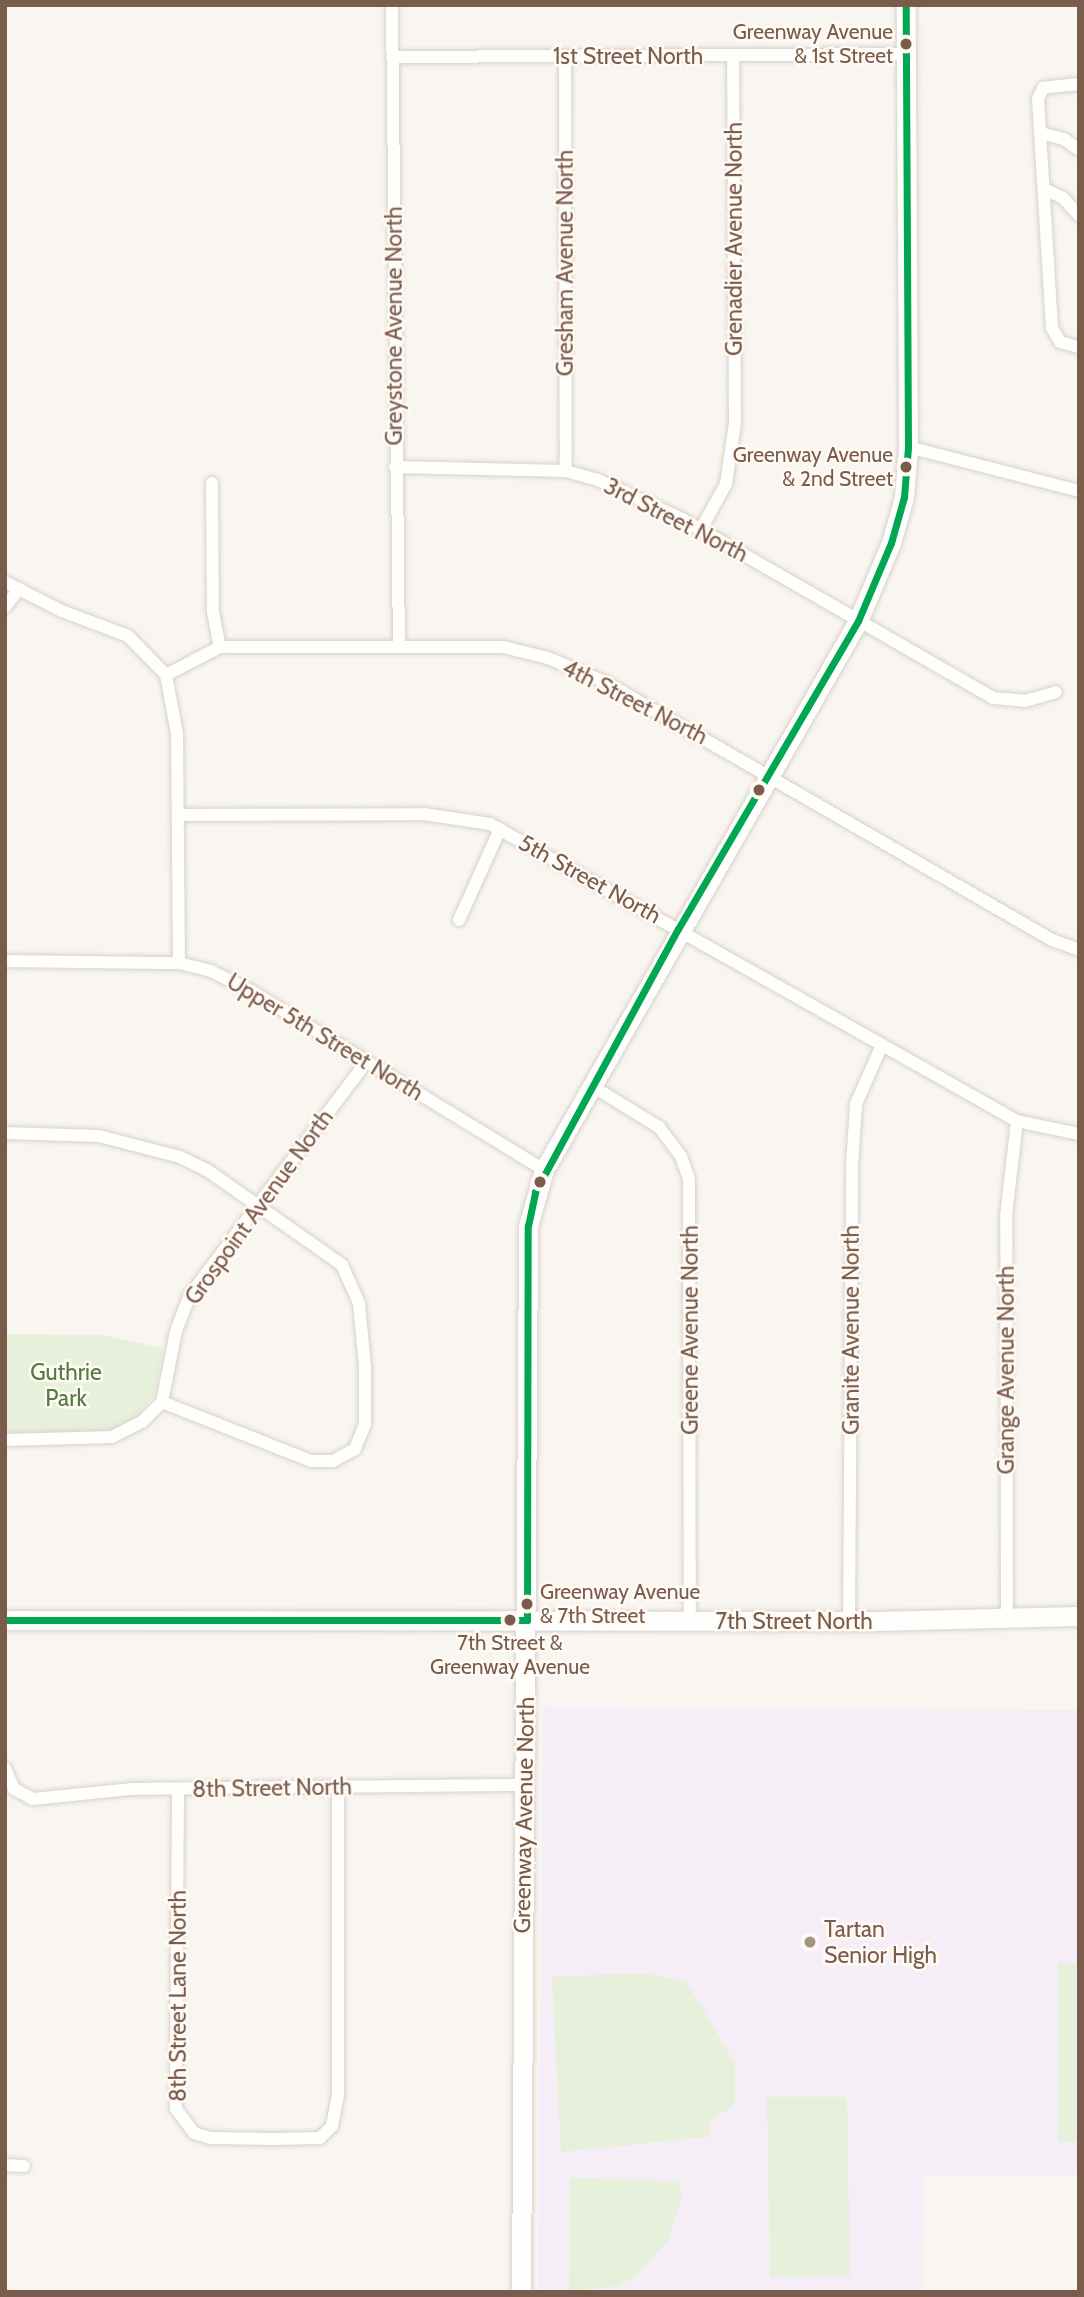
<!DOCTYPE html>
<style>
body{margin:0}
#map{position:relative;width:1084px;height:2297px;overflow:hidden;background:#f9f5f0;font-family:Cabin,sans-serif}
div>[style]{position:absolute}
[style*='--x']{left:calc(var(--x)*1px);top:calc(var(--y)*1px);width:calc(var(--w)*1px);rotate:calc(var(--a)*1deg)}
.education>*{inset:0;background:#f6eef6}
.green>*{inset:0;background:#e7f0db}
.roads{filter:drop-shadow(0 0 2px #d7d1cb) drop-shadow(0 0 2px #d7d1cb)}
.street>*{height:12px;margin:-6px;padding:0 6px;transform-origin:6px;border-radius:6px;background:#fefefd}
.secondary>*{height:19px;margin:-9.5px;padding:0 9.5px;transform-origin:9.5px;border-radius:9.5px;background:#fefefd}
.bus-1>*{height:7px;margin:-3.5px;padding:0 3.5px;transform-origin:3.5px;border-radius:3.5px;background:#00a651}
.dots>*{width:19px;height:19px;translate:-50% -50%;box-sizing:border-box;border:4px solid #fffaf3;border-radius:50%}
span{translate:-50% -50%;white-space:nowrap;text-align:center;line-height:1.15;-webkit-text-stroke:5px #fffaf3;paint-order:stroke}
.bus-label{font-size:21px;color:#7a5c4d}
.right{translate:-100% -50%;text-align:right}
.left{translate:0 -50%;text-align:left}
.street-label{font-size:23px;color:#7a5c4d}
.park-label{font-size:23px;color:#537a41}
.poi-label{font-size:23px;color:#7a5c4d}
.frame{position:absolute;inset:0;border:7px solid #7a5c4d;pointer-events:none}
</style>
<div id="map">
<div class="education">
<i style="clip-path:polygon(543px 1707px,1079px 1710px,1079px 2175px,924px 2175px,923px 2292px,538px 2292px)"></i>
</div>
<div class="green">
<i style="clip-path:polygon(5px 1334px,102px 1335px,163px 1348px,155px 1393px,140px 1414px,112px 1430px,66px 1434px,5px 1432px)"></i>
<i style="clip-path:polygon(1058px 1963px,1079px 1963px,1079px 2142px,1058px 2142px)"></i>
<i style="clip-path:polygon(642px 1973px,686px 1981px,735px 2063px,735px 2104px,710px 2121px,709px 2137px,561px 2152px,552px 1977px)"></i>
<i style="clip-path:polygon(767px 2097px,847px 2097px,850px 2276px,770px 2277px)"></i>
<i style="clip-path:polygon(570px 2178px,680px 2181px,681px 2201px,667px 2242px,635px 2277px,614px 2287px,569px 2291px)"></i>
</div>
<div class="roads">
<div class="street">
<i style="--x:392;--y:5;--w:642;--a:89.38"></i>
<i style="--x:565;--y:56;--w:415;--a:89.9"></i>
<i style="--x:392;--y:57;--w:514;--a:-0.33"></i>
<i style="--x:1079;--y:84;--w:36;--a:174"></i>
<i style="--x:1043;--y:88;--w:12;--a:114"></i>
<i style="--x:1038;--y:99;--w:229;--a:86.5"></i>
<i style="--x:1052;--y:328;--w:16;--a:60"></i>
<i style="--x:1060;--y:342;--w:20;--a:15"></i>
<i style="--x:1041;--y:133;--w:24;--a:15"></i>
<i style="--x:1064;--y:139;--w:19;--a:36"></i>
<i style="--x:1044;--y:189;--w:21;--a:25"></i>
<i style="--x:1063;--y:198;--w:23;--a:47"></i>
<i style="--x:908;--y:447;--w:177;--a:14.4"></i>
<i style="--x:395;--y:467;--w:171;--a:1.3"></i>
<i style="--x:566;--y:471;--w:33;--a:16"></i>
<i style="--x:598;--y:480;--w:93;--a:24.9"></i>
<i style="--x:682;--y:519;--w:359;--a:29.9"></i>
<i style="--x:993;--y:698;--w:32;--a:5"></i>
<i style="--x:1025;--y:701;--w:32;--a:-16"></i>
<i style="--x:212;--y:483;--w:129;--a:89.6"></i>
<i style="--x:213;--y:612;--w:36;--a:79"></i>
<i style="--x:701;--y:529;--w:51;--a:-60.9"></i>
<i style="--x:726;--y:484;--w:62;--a:-81.6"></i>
<i style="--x:735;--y:423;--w:367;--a:-90.3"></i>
<i style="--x:5;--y:582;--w:64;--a:27"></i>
<i style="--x:62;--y:611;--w:71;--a:20.7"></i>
<i style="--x:128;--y:636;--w:54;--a:45.7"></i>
<i style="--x:166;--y:675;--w:60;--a:79.4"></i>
<i style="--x:177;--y:734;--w:229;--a:89.5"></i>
<i style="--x:5;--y:607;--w:23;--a:-52"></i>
<i style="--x:166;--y:675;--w:61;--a:-27.4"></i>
<i style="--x:220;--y:647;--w:283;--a:0"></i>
<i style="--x:503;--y:647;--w:46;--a:13.7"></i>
<i style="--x:548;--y:658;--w:62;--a:22.8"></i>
<i style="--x:605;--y:682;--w:516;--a:29.99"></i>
<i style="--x:1052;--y:940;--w:29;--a:20"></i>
<i style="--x:178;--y:815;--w:246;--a:-0.2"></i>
<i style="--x:424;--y:814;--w:67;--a:8.6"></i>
<i style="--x:490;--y:824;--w:605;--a:29.4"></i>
<i style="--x:1017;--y:1121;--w:63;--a:11.8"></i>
<i style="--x:459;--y:920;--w:100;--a:-65.7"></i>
<i style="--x:5;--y:961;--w:174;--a:0.7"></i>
<i style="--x:179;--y:963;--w:33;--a:14"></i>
<i style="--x:211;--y:971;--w:45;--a:26.6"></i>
<i style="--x:251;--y:991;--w:343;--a:31.4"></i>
<i style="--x:592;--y:1086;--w:79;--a:31.5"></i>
<i style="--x:659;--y:1127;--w:36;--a:53"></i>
<i style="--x:681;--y:1156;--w:24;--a:71"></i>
<i style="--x:689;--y:1179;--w:441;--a:89.9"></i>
<i style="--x:5;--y:1133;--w:94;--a:1.8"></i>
<i style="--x:99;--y:1136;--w:84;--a:14.5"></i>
<i style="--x:180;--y:1157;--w:30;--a:26"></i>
<i style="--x:207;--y:1170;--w:165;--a:35.1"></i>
<i style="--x:342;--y:1265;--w:42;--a:65.9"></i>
<i style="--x:359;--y:1303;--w:64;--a:84.6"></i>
<i style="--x:365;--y:1367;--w:57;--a:90"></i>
<i style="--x:365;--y:1424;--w:27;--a:112"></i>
<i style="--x:355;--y:1449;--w:25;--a:151"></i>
<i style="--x:333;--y:1461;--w:22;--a:180"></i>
<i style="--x:311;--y:1461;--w:160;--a:-158.4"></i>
<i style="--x:5;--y:1440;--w:107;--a:-1.6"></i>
<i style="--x:112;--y:1437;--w:34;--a:-27"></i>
<i style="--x:142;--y:1422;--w:28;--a:-45"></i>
<i style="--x:162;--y:1402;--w:72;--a:-78.8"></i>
<i style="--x:176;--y:1331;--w:39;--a:-69"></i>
<i style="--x:190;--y:1295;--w:293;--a:-52.9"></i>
<i style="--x:1007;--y:1619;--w:403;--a:-90.1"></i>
<i style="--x:1006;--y:1216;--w:96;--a:-83.4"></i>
<i style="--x:849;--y:1621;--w:455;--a:-89.6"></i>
<i style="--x:852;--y:1166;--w:62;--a:-86.3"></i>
<i style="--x:856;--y:1104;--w:64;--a:-66.2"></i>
<i style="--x:5;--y:1768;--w:23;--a:67"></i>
<i style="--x:14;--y:1789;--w:21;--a:28"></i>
<i style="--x:33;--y:1799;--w:100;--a:-5.8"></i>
<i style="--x:132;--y:1789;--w:392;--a:-0.6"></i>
<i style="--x:178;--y:1789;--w:320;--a:90.4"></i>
<i style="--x:176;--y:2109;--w:30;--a:53"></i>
<i style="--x:194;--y:2133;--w:17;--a:17"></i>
<i style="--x:210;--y:2138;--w:64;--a:0.9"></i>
<i style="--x:274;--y:2139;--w:46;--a:-1.2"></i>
<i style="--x:320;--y:2138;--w:17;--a:-45"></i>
<i style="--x:332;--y:2126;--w:32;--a:-79"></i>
<i style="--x:338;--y:2095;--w:308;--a:-90"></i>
<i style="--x:5;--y:2165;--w:19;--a:3"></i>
</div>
<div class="secondary">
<i style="--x:5;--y:1620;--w:870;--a:0.07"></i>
<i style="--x:875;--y:1621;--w:204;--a:-1.4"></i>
<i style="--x:521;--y:2292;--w:1066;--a:-89.62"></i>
<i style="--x:528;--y:1226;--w:58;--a:-74.1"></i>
<i style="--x:544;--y:1170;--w:632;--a:-60.23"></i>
<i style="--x:858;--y:621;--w:85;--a:-67.1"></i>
<i style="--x:891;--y:543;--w:48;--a:-74.2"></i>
<i style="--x:904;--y:497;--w:50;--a:-85.4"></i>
<i style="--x:908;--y:447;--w:442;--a:-90.3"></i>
</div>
</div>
<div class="bus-1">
<i style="--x:5;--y:1620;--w:522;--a:0"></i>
<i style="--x:527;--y:1620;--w:394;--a:-89.9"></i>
<i style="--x:528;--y:1226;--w:35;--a:-78"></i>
<i style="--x:535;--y:1192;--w:299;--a:-61.5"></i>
<i style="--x:678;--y:929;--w:357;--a:-59.7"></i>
<i style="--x:858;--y:621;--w:85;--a:-67.1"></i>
<i style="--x:891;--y:543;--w:48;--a:-74.2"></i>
<i style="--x:904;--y:497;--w:50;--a:-85.4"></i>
<i style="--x:908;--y:447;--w:442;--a:-90.3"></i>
</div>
<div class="dots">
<i style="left:906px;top:44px;background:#7a5c4d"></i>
<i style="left:906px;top:467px;background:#7a5c4d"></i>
<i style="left:759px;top:790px;background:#7a5c4d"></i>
<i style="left:540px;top:1182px;background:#7a5c4d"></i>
<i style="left:527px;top:1604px;background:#7a5c4d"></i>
<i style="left:510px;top:1620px;background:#7a5c4d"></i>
<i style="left:810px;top:1942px;background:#a69286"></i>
</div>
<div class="bus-label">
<span class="right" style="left:893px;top:44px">Greenway Avenue<br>&amp; 1st Street</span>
<span class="right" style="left:893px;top:467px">Greenway Avenue<br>&amp; 2nd Street</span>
<span class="left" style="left:540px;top:1604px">Greenway Avenue<br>&amp; 7th Street</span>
<span style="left:510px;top:1655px">7th Street &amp;<br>Greenway Avenue</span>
</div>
<div class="street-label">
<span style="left:628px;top:56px">1st Street North</span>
<span style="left:734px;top:239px;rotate:-90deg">Grenadier Avenue North</span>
<span style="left:565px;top:263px;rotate:-90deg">Gresham Avenue North</span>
<span style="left:394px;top:326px;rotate:-90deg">Greystone Avenue North</span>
<span style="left:676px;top:520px;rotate:27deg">3rd Street North</span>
<span style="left:635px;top:702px;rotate:27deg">4th Street North</span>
<span style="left:590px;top:879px;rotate:29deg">5th Street North</span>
<span style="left:325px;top:1037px;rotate:31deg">Upper 5th Street North</span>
<span style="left:259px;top:1207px;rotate:-54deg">Grospoint Avenue North</span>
<span style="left:690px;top:1330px;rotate:-90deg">Greene Avenue North</span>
<span style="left:851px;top:1330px;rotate:-90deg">Granite Avenue North</span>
<span style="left:1006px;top:1370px;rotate:-90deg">Grange Avenue North</span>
<span style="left:794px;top:1621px">7th Street North</span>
<span style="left:272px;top:1788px;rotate:-1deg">8th Street North</span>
<span style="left:524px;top:1815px;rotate:-89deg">Greenway Avenue North</span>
<span style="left:178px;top:1996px;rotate:-90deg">8th Street Lane North</span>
</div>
<div class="park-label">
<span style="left:66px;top:1385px">Guthrie<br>Park</span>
</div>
<div class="poi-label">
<span class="left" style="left:824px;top:1942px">Tartan<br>Senior High</span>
</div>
<div class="frame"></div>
</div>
